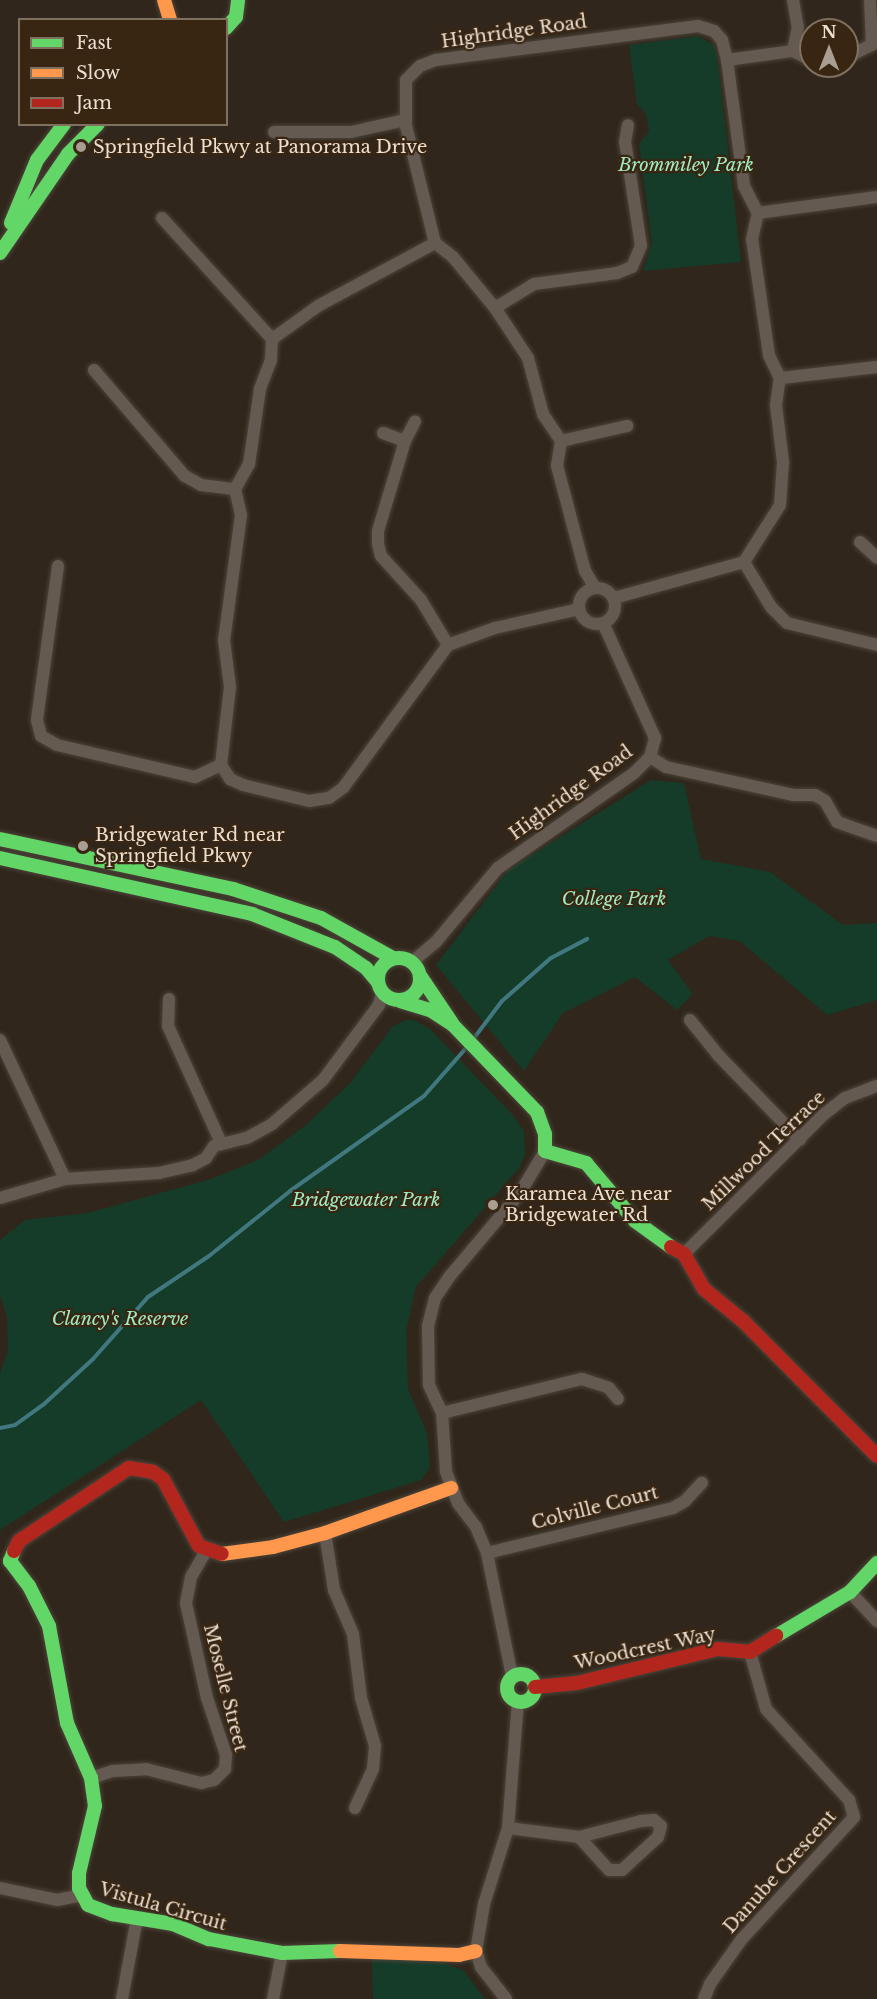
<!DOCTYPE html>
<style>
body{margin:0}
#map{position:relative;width:877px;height:1999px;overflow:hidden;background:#30261b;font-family:"Libre Baskerville",serif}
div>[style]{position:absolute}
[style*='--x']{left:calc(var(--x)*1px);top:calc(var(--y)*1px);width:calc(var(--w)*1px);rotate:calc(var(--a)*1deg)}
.green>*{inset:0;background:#143c28}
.stream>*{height:4px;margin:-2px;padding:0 2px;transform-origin:2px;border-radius:2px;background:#417880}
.roads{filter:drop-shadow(0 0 2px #4c443a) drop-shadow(0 0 2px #4c443a)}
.street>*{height:12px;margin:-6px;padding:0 6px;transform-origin:6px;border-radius:6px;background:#655a51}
.street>.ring{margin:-6px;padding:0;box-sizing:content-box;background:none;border:12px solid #655a51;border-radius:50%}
.fast>*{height:14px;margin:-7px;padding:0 7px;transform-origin:7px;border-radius:7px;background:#63d668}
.fast>.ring{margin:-7px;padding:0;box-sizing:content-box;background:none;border:14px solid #63d668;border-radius:50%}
.slow>*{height:14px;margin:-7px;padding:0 7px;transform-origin:7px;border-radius:7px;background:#ff974d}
.jam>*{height:14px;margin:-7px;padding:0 7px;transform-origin:7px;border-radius:7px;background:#b3261e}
.dots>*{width:16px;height:16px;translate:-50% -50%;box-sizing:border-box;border:3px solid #392612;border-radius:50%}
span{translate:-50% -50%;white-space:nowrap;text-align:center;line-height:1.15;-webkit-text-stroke:4.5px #392612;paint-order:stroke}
.street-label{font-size:18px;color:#ebdfd2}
.poi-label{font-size:18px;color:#ebdfd2}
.left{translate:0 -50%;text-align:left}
.park-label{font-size:18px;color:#9febc2;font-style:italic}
.legend{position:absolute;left:18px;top:18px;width:210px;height:108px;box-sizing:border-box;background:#392612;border:2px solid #80705f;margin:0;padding:8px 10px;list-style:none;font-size:18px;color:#ebdfd2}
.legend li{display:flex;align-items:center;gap:12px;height:30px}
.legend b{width:30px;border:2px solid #80705f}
.north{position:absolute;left:799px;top:18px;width:60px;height:60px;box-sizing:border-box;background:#392612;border:2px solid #80705f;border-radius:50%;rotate:0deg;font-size:16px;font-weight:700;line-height:24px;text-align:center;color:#ebdfd2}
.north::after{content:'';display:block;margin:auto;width:21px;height:27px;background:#aa9e92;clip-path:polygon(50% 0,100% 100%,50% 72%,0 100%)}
</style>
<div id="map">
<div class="green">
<i style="clip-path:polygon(698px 36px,714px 45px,717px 55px,741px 262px,643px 271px,652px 243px,639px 144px,649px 131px,646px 114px,637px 104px,629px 45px)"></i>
<i style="clip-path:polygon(651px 780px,684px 783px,701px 859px,770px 872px,843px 925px,877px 923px,877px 1000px,827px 1015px,740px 941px,709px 936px,668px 960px,693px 994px,677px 1010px,635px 977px,563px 1013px,524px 1071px,436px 965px,508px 870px)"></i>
<i style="clip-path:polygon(405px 1020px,414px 1020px,430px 1029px,511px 1113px,524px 1131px,525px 1154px,520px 1167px,416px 1287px,406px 1331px,408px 1389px,427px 1433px,430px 1467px,421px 1480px,284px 1522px,201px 1400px,0 1530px,0 1374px,8px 1350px,7px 1317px,0 1295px,0 1240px,25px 1220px,88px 1213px,211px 1179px,258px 1160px,306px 1125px,350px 1083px,392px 1027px)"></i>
<i style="clip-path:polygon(372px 1959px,441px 1962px,463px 1970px,485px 1999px,373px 1999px)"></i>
</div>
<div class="stream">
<i style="--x:474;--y:1038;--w:46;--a:-52.9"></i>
<i style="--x:502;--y:1001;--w:65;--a:-41.3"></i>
<i style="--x:551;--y:958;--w:41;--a:-27.8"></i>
<i style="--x:0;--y:1428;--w:15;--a:-11"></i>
<i style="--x:15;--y:1425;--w:34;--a:-36"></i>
<i style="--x:43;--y:1405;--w:68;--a:-42.6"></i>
<i style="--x:93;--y:1359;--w:83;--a:-48.4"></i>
<i style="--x:148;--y:1297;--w:73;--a:-33.9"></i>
<i style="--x:209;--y:1256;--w:104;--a:-38.7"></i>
<i style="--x:290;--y:1191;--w:164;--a:-35.3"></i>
<i style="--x:424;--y:1096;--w:65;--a:-48.7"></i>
</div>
<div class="roads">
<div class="street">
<i style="--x:793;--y:0;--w:27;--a:80"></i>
<i style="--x:798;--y:27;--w:25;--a:102"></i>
<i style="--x:847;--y:57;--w:28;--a:-26"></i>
<i style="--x:872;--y:45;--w:45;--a:-92.5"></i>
<i style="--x:727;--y:60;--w:67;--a:-7.8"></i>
<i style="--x:793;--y:51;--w:20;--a:27"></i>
<i style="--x:274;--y:132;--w:77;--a:0"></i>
<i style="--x:351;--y:132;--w:55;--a:-12.5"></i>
<i style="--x:758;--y:213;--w:120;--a:-7.7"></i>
<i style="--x:162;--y:218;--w:164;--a:47.7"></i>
<i style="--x:435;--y:243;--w:133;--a:151.7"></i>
<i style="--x:318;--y:306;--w:57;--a:144.3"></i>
<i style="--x:272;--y:339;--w:21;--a:93"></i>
<i style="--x:271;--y:360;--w:31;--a:111"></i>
<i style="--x:260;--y:389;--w:76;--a:98.3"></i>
<i style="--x:249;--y:464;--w:29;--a:119"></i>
<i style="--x:235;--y:489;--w:27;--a:77"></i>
<i style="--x:241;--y:515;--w:126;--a:97.7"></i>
<i style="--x:224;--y:640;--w:47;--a:82.7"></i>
<i style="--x:230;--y:687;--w:79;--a:96.6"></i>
<i style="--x:221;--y:765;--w:17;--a:57"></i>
<i style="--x:230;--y:779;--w:14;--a:25"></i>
<i style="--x:243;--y:785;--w:68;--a:13.6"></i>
<i style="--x:309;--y:801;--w:20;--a:-9"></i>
<i style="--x:329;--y:798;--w:17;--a:-36"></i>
<i style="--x:343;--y:788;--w:177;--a:-53.7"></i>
<i style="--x:448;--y:645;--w:50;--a:-19.9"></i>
<i style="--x:495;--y:628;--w:86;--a:-12.7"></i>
<i style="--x:495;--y:308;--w:46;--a:-31.6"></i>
<i style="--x:534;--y:284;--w:84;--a:-7.5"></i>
<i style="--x:617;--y:273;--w:16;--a:-22"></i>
<i style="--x:632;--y:267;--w:23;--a:-67"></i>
<i style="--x:641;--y:246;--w:105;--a:-98.7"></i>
<i style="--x:625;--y:142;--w:17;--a:-80"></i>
<i style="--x:94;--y:370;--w:140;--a:49.4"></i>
<i style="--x:185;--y:476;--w:18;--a:29"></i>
<i style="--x:201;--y:485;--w:34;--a:7"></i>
<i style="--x:780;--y:378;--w:98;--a:-6.5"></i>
<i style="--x:383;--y:433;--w:23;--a:20"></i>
<i style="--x:405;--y:441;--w:22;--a:-63"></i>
<i style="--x:405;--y:441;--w:94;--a:106.7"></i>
<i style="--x:378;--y:531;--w:13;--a:90"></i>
<i style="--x:378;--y:544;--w:12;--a:76"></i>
<i style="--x:381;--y:556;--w:59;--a:47.7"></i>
<i style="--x:421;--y:600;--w:52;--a:59"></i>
<i style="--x:561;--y:441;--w:68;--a:-12.8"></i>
<i style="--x:860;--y:542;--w:23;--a:43"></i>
<i style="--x:744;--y:562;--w:52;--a:59"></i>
<i style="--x:771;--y:607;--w:23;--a:45"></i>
<i style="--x:787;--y:623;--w:93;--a:13.7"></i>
<i style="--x:58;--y:566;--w:155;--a:97.8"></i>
<i style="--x:37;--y:720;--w:16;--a:76"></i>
<i style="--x:41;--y:736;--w:18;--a:29"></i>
<i style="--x:57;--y:745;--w:142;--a:13.1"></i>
<i style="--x:195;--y:777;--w:29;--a:-25"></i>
<i class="ring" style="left:579px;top:588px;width:24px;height:24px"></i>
<i style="--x:595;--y:588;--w:20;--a:-120"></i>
<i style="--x:585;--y:571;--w:109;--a:-104.9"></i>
<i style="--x:557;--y:466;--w:25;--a:-81"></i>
<i style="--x:561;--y:441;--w:32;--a:-124"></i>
<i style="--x:543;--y:414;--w:58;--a:-105"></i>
<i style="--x:528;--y:358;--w:60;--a:-123.4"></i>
<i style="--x:495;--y:308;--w:66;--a:-129.5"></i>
<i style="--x:453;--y:257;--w:23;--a:-142"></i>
<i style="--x:435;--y:243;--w:121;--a:-103.9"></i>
<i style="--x:406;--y:126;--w:46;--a:-90"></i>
<i style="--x:406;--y:80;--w:20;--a:-45"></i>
<i style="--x:420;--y:66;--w:17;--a:-21"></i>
<i style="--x:436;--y:60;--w:264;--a:-7.4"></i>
<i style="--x:698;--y:26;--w:17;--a:17"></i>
<i style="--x:714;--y:31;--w:12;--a:48"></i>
<i style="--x:722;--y:40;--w:21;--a:76"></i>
<i style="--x:727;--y:60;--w:127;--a:82.3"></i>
<i style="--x:744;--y:186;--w:30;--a:63"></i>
<i style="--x:614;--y:598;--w:135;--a:-15.5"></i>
<i style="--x:744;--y:562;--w:67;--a:-57.7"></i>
<i style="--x:780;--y:505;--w:43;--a:-86"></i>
<i style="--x:783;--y:462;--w:57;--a:-97"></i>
<i style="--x:776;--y:405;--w:27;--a:-82"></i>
<i style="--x:780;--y:378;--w:25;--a:-116"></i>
<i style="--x:769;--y:355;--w:117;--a:-98.3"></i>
<i style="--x:752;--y:239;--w:27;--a:-77"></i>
<i style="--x:650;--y:757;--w:19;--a:32"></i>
<i style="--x:666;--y:767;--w:130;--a:12.4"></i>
<i style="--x:793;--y:795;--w:22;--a:0"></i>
<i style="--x:815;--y:795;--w:12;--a:31"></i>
<i style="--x:825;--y:801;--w:24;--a:60"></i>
<i style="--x:837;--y:822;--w:42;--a:19.3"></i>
<i style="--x:412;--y:962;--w:30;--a:-40"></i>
<i style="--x:435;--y:943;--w:98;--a:-50"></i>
<i style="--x:498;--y:868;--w:166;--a:-34.9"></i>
<i style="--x:634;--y:773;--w:23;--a:-45"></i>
<i style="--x:650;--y:757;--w:20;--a:-75"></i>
<i style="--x:655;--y:738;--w:126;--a:-114.3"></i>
<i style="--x:169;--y:999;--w:27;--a:92"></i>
<i style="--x:168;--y:1026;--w:128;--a:65.6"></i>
<i style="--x:690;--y:1020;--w:45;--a:51.3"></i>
<i style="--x:718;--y:1055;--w:118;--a:46"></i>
<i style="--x:0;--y:1040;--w:153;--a:64.9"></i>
<i style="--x:65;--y:1179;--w:94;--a:-3.7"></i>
<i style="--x:159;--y:1173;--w:35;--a:-13"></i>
<i style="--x:193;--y:1165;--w:15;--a:-28"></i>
<i style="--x:206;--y:1158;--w:14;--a:-56"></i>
<i style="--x:214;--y:1146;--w:34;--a:-14"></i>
<i style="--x:247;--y:1138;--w:29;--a:-29"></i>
<i style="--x:272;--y:1124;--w:67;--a:-40.8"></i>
<i style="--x:323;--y:1080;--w:94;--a:-53.3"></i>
<i style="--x:379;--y:1005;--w:12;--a:-76"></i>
<i style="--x:0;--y:1198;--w:68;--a:-16.3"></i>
<i style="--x:684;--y:1254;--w:197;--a:-45"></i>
<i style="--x:823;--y:1115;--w:28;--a:-38"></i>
<i style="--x:845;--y:1098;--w:34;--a:-21"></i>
<i style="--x:442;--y:1413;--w:144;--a:-13.7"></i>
<i style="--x:582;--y:1379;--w:28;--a:18"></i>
<i style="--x:609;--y:1388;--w:14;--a:51"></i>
<i style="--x:325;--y:1533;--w:58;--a:81"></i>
<i style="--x:334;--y:1590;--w:48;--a:66.6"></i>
<i style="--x:353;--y:1634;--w:64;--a:82.9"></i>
<i style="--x:361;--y:1698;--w:50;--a:73.7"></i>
<i style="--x:375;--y:1746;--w:23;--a:95"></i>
<i style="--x:373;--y:1769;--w:43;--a:114.8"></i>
<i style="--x:487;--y:1553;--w:191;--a:-13.6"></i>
<i style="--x:673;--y:1508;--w:14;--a:-30"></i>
<i style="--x:685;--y:1501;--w:25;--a:-47"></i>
<i style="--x:850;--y:1592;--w:40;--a:47"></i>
<i style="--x:512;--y:1676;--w:126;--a:-101.5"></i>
<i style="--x:487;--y:1553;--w:28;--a:-113"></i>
<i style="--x:476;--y:1527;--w:30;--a:-127"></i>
<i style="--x:458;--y:1503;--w:34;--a:-111"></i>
<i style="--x:446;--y:1471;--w:58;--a:-93.9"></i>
<i style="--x:442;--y:1413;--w:31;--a:-115"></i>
<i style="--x:429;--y:1385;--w:59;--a:-91"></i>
<i style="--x:428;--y:1326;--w:29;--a:-76"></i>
<i style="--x:435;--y:1298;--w:27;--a:-56"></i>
<i style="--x:450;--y:1276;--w:109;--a:-49.9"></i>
<i style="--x:520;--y:1193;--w:49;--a:-59.2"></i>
<i style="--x:91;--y:1778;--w:23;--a:-18"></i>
<i style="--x:113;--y:1771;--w:33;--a:-3"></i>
<i style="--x:146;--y:1769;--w:57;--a:14.3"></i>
<i style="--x:201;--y:1783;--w:13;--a:-13"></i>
<i style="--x:214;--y:1780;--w:16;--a:-45"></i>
<i style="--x:225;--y:1769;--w:14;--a:-86"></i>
<i style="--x:226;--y:1755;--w:60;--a:-108.4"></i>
<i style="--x:207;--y:1698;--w:97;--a:-102.5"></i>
<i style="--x:186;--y:1603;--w:26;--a:-79"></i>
<i style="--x:191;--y:1577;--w:30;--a:-60"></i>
<i style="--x:508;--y:1828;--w:72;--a:7.2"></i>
<i style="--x:579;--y:1837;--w:64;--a:-14.5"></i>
<i style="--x:641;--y:1821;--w:13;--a:-4"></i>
<i style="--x:654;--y:1820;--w:9;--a:41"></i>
<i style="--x:661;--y:1826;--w:11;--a:105"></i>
<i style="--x:658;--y:1837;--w:49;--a:137.5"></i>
<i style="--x:622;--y:1870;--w:13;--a:180"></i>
<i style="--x:609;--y:1870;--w:45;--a:-132.3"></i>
<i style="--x:0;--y:1888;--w:58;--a:11.9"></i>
<i style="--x:57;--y:1900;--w:26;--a:-11"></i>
<i style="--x:122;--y:1999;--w:82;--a:-79.5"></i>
<i style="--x:273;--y:1999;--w:47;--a:-78.9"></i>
<i style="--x:506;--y:1999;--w:41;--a:-128"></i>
<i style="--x:481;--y:1967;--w:17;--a:-107"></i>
<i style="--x:476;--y:1951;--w:48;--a:-80.3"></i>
<i style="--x:484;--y:1904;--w:80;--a:-72.5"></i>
<i style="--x:508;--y:1828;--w:126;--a:-85.5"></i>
<i style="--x:704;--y:1999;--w:16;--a:-68"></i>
<i style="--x:710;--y:1984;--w:54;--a:-54.8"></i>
<i style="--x:741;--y:1940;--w:167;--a:-47.4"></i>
<i style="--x:854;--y:1817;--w:18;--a:-106"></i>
<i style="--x:849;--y:1800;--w:123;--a:-132.4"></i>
<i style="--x:766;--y:1709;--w:59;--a:-105.7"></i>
</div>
<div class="fast">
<i style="--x:226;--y:28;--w:15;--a:-48"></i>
<i style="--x:236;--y:17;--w:17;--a:-83"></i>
<i style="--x:11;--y:223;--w:68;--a:-67.6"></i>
<i style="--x:37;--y:160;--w:45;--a:-53.1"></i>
<i style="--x:0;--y:253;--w:120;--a:-55.5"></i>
<i style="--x:68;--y:154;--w:42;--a:-45"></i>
<i style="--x:0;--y:839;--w:238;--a:12.1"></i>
<i style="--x:233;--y:889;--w:93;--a:18.2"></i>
<i style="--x:321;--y:918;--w:82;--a:29.1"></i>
<i style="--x:0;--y:858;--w:258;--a:12.5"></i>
<i style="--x:252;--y:914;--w:89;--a:21.7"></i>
<i style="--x:335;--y:947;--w:37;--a:34"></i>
<i style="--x:366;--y:968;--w:17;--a:50"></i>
<i class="ring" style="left:378px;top:958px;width:28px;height:28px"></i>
<i style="--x:421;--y:977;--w:55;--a:56"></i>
<i style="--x:400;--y:1001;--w:31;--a:17"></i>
<i style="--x:430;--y:1010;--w:27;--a:33"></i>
<i style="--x:453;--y:1025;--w:121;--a:46"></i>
<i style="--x:537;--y:1112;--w:23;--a:70"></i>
<i style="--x:545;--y:1134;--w:17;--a:90"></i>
<i style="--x:545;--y:1151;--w:43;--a:16.3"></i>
<i style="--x:586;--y:1163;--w:76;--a:49.8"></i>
<i style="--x:635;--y:1221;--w:44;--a:35.8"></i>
<i style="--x:14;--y:1551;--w:11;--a:112"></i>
<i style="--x:10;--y:1561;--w:31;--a:53"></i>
<i style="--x:29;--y:1586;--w:45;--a:63.4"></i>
<i style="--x:49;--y:1626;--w:99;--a:79.5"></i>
<i style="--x:67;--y:1723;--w:60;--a:66.4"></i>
<i style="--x:91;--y:1778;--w:28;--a:82"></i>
<i style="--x:95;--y:1806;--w:69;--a:103.4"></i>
<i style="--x:79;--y:1873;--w:15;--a:90"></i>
<i style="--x:79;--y:1888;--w:19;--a:62"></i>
<i style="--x:88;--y:1905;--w:26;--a:21"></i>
<i style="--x:112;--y:1914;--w:62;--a:9.3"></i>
<i style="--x:173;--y:1924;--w:39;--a:23"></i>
<i style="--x:209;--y:1939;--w:74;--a:10.9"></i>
<i style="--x:282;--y:1953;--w:58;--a:-2"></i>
<i style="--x:776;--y:1636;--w:86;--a:-30.7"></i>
<i style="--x:850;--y:1592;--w:40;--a:-47"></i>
<i class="ring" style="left:507px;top:1674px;width:14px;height:14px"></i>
</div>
<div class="slow">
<i style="--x:164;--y:0;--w:21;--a:73"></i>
<i style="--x:222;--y:1554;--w:51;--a:-7.8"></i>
<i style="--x:273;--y:1547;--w:54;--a:-15.1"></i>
<i style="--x:325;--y:1533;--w:134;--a:-19.7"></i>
<i style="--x:340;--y:1951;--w:119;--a:1.9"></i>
<i style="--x:459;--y:1955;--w:17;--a:-13"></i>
</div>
<div class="jam">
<i style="--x:671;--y:1247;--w:15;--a:28"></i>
<i style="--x:684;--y:1254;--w:40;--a:60.3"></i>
<i style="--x:704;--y:1289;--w:50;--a:39.4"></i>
<i style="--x:743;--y:1321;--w:190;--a:45.2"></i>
<i style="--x:14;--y:1551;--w:11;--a:-63"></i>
<i style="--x:19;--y:1541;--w:132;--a:-33.6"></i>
<i style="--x:129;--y:1468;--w:24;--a:9"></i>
<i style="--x:153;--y:1472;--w:12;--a:35"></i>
<i style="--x:163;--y:1479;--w:76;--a:61.8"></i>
<i style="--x:199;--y:1546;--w:24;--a:19"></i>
<i style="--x:535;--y:1687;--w:42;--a:-5.4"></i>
<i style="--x:577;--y:1683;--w:145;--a:-13.6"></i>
<i style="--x:718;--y:1649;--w:32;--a:5"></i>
<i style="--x:750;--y:1652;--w:31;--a:-32"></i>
</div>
</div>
<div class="dots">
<i style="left:81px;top:147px;background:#aa9e92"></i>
<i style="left:83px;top:846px;background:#aa9e92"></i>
<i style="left:493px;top:1205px;background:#aa9e92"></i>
</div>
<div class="street-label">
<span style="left:514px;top:32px;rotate:-8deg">Highridge Road</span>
<span style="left:571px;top:793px;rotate:-36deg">Highridge Road</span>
<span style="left:764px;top:1151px;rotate:-44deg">Millwood Terrace</span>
<span style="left:595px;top:1508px;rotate:-14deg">Colville Court</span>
<span style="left:645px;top:1649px;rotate:-12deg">Woodcrest Way</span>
<span style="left:225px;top:1688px;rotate:76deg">Moselle Street</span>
<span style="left:780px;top:1872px;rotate:-48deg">Danube Crescent</span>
<span style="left:163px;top:1907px;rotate:16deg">Vistula Circuit</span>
</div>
<div class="poi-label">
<span class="left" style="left:93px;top:147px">Springfield Pkwy at Panorama Drive</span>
<span class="left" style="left:95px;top:846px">Bridgewater Rd near<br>Springfield Pkwy</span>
<span class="left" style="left:505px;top:1205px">Karamea Ave near<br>Bridgewater Rd</span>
</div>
<div class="park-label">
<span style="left:686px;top:165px">Brommiley Park</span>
<span style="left:614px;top:899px">College Park</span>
<span style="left:366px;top:1200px">Bridgewater Park</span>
<span style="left:120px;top:1319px">Clancy's Reserve</span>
</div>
<ul class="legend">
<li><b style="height:8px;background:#63d668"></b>Fast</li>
<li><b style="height:8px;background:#ff974d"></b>Slow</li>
<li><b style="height:8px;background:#b3261e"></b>Jam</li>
</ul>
<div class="north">N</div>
</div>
